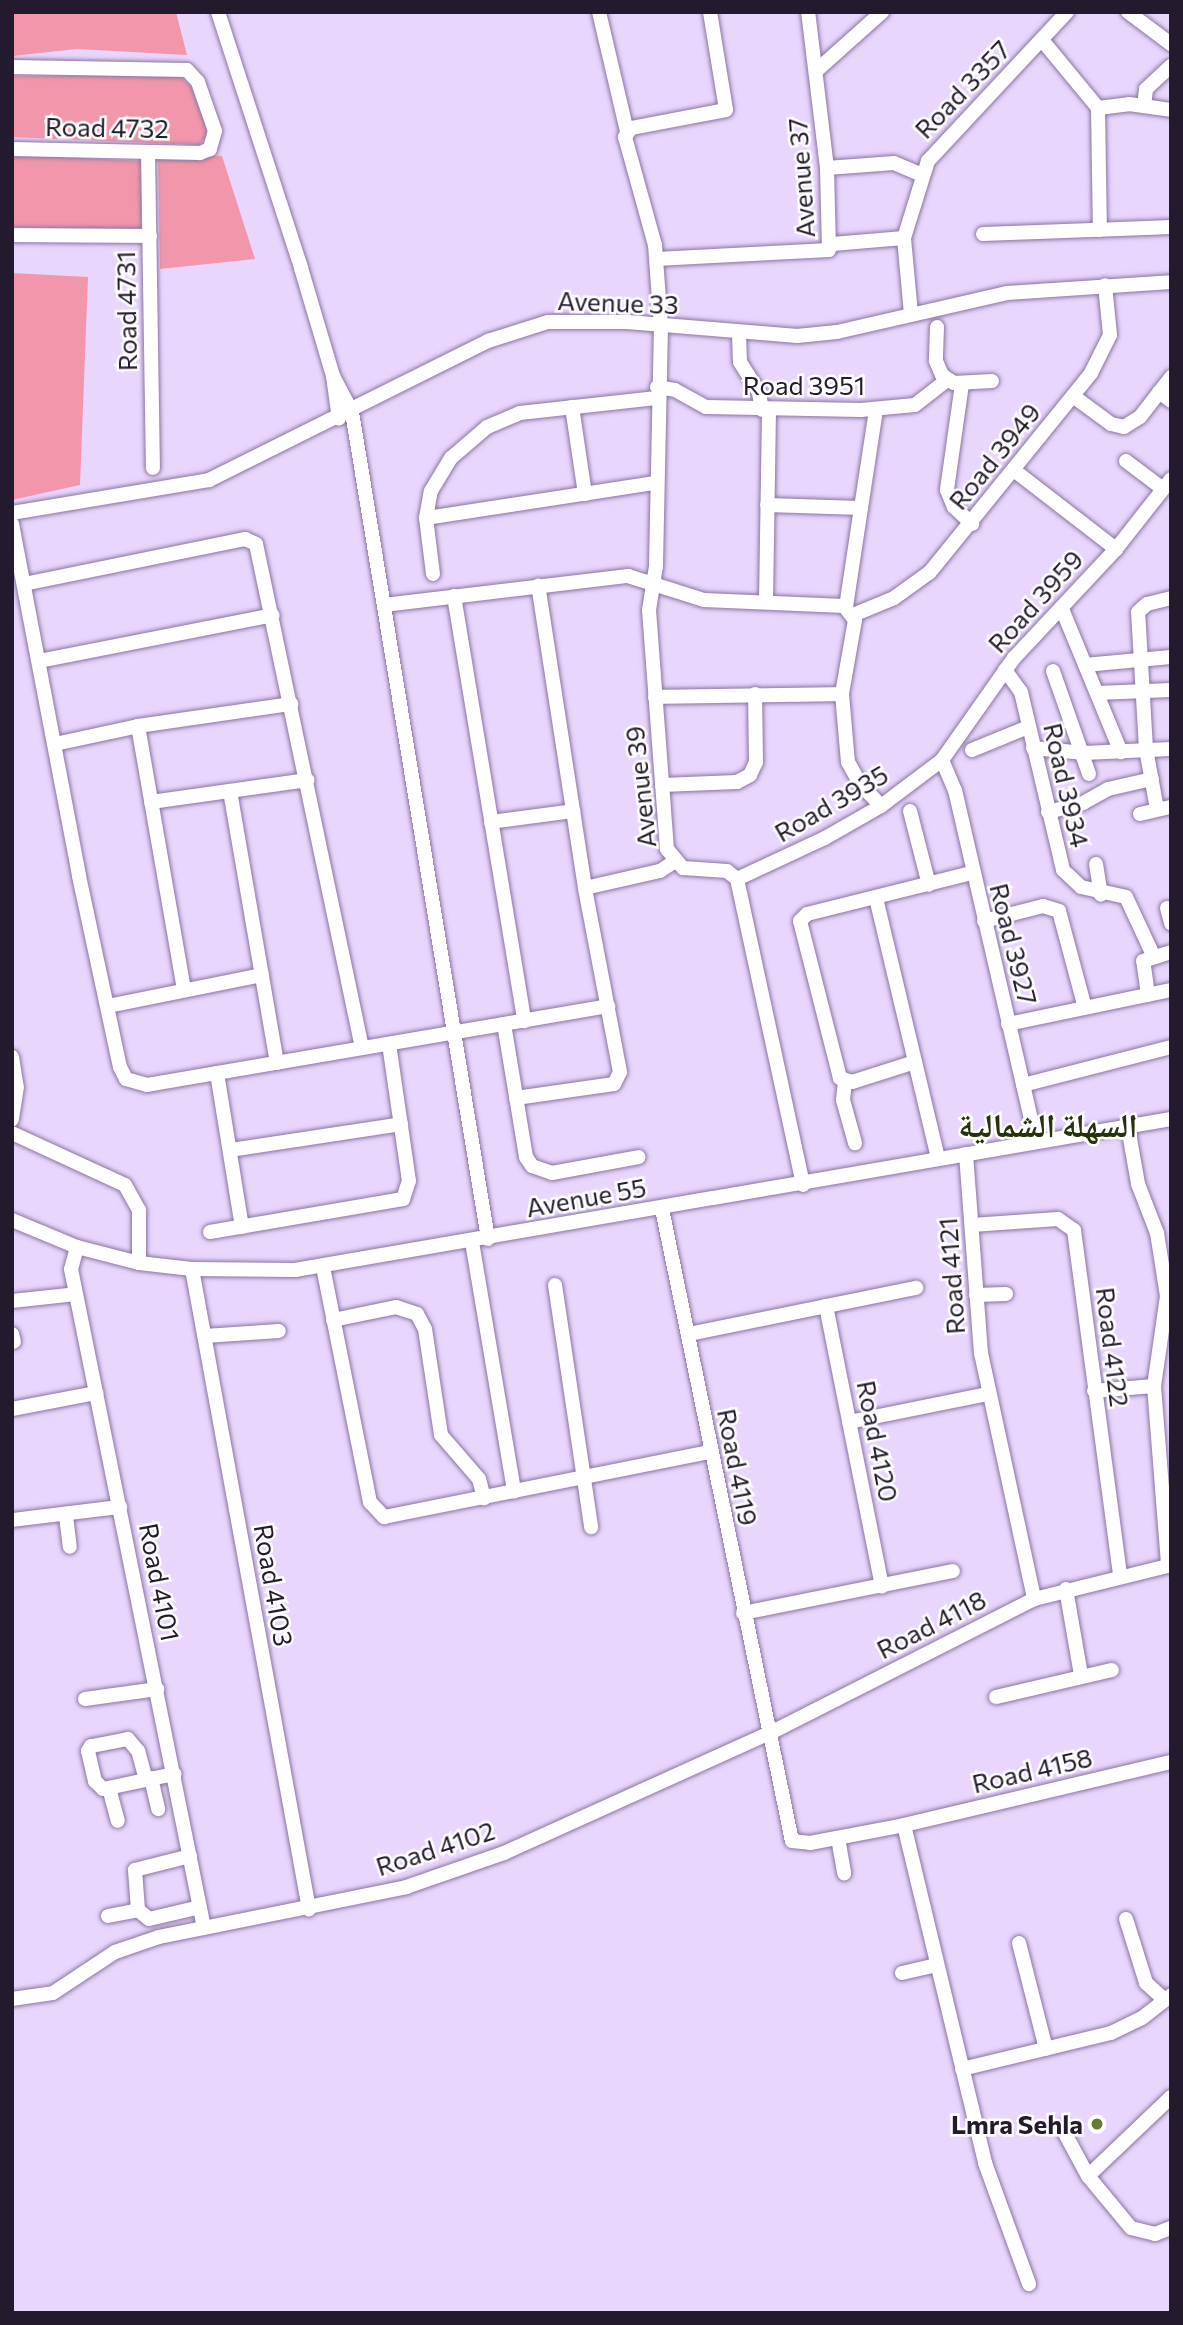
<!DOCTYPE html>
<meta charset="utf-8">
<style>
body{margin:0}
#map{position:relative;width:1183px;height:2325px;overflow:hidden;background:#e8d6fd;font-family:Commissioner,"Noto Naskh Arabic",sans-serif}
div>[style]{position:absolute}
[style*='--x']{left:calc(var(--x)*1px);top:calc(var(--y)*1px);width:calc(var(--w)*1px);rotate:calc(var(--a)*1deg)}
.green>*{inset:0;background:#f297ab}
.roads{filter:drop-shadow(0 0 2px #8975a1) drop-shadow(0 0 2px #8975a1)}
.minor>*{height:14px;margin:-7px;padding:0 7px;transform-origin:7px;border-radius:7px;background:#fff}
.dots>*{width:19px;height:19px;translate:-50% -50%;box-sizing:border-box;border:4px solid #fff;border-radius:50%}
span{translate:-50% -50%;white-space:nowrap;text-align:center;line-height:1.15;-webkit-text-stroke:5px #fff;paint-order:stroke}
.street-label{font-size:26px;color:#231b2d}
.poi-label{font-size:26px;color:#231b2d;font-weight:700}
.right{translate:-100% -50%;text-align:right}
.district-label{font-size:33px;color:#26320d;font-weight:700}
.frame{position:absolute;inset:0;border:14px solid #231b2d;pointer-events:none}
</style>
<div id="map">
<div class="green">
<i style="clip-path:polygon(12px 12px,176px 12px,187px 55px,77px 49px,12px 56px)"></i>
<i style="clip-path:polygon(177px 74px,191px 86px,209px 133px,199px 145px,12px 137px,12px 76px)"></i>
<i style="clip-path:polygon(158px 153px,222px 156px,255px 259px,160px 269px)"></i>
<i style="clip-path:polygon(12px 155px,143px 161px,141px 230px,12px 227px)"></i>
<i style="clip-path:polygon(12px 273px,88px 277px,80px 485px,12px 500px)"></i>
</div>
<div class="roads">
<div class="minor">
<i style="--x:218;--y:12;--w:269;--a:72"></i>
<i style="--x:301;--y:268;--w:113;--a:73.5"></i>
<i style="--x:333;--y:376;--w:43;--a:82.1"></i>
<i style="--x:599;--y:12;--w:122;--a:76.8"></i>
<i style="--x:710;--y:12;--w:99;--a:80.7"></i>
<i style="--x:726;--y:110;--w:97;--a:169.3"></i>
<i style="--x:631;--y:128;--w:11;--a:124"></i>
<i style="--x:625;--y:137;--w:112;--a:74.5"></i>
<i style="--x:655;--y:245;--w:81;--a:85.8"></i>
<i style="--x:661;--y:326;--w:240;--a:91.2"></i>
<i style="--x:656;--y:566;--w:45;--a:99"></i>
<i style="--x:649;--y:610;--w:240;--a:85.7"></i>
<i style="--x:667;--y:849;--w:25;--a:50"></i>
<i style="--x:683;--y:868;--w:44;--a:3.9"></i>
<i style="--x:727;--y:871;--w:13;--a:39"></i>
<i style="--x:737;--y:879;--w:313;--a:77.8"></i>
<i style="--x:1128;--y:12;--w:54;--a:36.7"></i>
<i style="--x:1042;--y:40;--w:88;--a:50.5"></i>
<i style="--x:1098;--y:108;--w:122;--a:89.1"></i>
<i style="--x:12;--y:67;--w:175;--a:1"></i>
<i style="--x:187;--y:70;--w:16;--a:47"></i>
<i style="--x:198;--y:82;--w:52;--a:70.9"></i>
<i style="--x:215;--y:131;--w:19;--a:106"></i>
<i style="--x:210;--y:149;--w:11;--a:158"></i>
<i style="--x:200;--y:153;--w:188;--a:-178.8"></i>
<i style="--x:816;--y:71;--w:89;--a:-41.8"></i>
<i style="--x:1144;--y:106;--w:17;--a:-83"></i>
<i style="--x:1146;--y:89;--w:34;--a:-43"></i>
<i style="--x:1098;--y:108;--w:31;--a:-7"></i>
<i style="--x:1129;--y:104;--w:42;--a:8.1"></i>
<i style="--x:148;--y:153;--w:315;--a:89.1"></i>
<i style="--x:827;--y:168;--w:67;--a:-4.3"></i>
<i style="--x:894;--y:163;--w:30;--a:23"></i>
<i style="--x:983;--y:234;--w:188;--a:-2.1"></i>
<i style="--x:12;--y:235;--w:138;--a:0.4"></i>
<i style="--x:832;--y:244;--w:72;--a:-4.8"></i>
<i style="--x:656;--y:259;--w:173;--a:-3"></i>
<i style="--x:829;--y:250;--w:82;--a:-91.4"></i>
<i style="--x:827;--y:168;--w:157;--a:-96.9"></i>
<i style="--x:911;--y:314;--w:76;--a:-95.3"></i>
<i style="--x:904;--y:238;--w:81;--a:-72.7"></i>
<i style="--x:928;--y:161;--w:204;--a:-47"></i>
<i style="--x:937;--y:327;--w:34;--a:92"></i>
<i style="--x:936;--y:361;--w:15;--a:67"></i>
<i style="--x:942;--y:375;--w:14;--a:34"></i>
<i style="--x:954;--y:383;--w:38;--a:-3"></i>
<i style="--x:739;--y:334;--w:28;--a:88"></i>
<i style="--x:740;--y:362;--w:36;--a:58"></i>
<i style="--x:759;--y:393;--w:17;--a:80"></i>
<i style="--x:333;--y:376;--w:41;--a:62.2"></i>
<i style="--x:352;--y:412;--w:838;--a:80.66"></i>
<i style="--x:962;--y:384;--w:107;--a:98.1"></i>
<i style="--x:947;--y:490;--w:18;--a:68"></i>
<i style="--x:954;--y:507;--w:25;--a:43"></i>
<i style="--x:657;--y:387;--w:18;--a:9"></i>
<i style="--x:675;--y:390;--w:35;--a:29"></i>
<i style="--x:706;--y:407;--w:155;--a:1.1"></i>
<i style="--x:861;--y:410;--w:54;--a:-5.3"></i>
<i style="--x:915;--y:405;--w:41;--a:-38"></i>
<i style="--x:1159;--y:392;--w:15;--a:37"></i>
<i style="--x:1073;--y:396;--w:47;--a:36.4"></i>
<i style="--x:1111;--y:424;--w:13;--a:13"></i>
<i style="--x:1124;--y:427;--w:19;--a:-32"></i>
<i style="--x:1140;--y:417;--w:51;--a:-52.2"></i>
<i style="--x:572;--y:407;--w:88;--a:81.5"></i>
<i style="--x:1126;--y:461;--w:46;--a:37.1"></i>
<i style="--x:1015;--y:471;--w:128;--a:37.7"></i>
<i style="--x:767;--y:505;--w:94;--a:1.8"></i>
<i style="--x:861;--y:508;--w:99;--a:-81.3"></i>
<i style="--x:12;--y:513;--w:200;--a:-9.5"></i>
<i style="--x:209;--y:480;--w:312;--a:-26.5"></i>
<i style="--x:488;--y:341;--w:63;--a:-17.6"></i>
<i style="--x:548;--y:322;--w:79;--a:0"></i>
<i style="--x:627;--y:322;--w:171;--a:4.7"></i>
<i style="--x:797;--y:336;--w:40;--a:-5.7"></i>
<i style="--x:837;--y:332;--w:174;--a:-12.9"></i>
<i style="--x:1007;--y:293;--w:164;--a:-3.8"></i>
<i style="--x:426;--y:518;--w:233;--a:-8.7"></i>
<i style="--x:12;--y:524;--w:358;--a:79.2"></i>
<i style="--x:79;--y:876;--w:195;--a:77.9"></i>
<i style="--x:120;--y:1067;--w:13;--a:63"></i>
<i style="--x:126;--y:1079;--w:22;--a:16"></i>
<i style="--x:147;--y:1085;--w:468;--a:-9.7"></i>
<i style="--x:433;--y:574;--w:56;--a:-97.1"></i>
<i style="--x:426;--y:518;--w:27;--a:-80"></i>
<i style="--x:431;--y:491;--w:39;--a:-59"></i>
<i style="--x:451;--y:458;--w:48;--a:-40.7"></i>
<i style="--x:487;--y:427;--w:36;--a:-23"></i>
<i style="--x:520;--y:413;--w:137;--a:-6.3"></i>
<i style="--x:24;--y:584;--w:226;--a:-11.5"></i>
<i style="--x:245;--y:539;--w:12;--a:24"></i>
<i style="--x:256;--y:544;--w:515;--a:78.12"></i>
<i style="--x:454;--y:596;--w:431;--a:80.6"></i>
<i style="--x:766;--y:602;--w:192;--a:-89.1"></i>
<i style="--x:384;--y:605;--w:246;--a:-6.8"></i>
<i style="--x:628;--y:576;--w:80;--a:17.5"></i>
<i style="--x:704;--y:600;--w:140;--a:2.5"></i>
<i style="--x:844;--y:606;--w:18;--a:52"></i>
<i style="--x:855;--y:620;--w:75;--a:100"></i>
<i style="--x:842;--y:694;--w:68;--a:85"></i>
<i style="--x:848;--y:762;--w:25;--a:61"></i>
<i style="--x:860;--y:784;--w:30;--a:46"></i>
<i style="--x:846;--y:607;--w:100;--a:-81.4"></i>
<i style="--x:1062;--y:609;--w:155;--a:67.6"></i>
<i style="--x:853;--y:615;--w:44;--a:-22.5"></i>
<i style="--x:894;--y:598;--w:44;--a:-35.8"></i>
<i style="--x:930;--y:572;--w:256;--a:-51"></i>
<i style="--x:1091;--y:373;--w:42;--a:-63.4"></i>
<i style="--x:1110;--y:335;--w:50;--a:-95.7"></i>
<i style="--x:39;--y:661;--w:238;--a:-11.1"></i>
<i style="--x:1085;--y:665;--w:86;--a:-5.3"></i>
<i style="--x:1005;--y:670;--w:27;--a:54"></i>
<i style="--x:1021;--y:692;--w:183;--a:76.7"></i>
<i style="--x:1063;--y:870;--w:25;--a:43"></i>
<i style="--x:1081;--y:887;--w:46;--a:12.5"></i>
<i style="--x:1126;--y:897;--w:66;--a:65"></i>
<i style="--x:1053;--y:671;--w:109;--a:70.7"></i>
<i style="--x:1097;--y:693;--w:74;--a:-2.3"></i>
<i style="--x:655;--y:697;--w:187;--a:-0.9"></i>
<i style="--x:138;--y:726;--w:268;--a:80.1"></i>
<i style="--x:55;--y:744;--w:85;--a:-12.2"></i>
<i style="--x:138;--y:726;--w:155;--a:-8.2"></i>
<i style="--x:1033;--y:748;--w:51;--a:5.6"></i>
<i style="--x:1084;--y:753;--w:87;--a:-2.6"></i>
<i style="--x:972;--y:750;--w:61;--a:-22.3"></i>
<i style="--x:942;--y:760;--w:33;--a:67"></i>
<i style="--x:955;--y:790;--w:360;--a:77"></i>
<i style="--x:662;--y:785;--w:75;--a:-2.3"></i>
<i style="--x:737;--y:782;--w:15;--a:-28"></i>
<i style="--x:750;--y:775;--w:14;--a:-65"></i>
<i style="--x:756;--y:762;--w:68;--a:-90.8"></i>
<i style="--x:230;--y:791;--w:276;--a:80.2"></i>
<i style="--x:151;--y:802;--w:158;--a:-8"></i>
<i style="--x:1157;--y:809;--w:61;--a:-100.4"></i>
<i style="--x:1146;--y:749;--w:137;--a:-93.3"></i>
<i style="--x:1138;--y:612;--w:12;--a:-42"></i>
<i style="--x:1147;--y:604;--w:25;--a:-14"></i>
<i style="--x:910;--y:811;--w:76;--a:75.6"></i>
<i style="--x:1048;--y:812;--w:36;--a:-14"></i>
<i style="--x:1083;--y:803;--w:29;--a:-29"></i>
<i style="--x:1108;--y:789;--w:45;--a:-12.8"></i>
<i style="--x:1140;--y:814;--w:32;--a:-13"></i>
<i style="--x:491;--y:822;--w:83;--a:-7.6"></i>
<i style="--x:1096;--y:864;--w:31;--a:81"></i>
<i style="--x:737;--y:879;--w:97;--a:-25"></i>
<i style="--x:825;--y:838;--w:64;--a:-29.7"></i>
<i style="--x:881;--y:806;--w:76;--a:-37"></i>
<i style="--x:942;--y:760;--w:125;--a:-54.8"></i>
<i style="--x:1014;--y:658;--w:149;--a:-46.9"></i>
<i style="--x:1116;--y:549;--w:89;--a:-51.8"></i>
<i style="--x:585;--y:888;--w:77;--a:-12.8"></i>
<i style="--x:660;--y:871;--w:17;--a:-33"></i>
<i style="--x:876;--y:898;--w:267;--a:76.6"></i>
<i style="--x:1167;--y:908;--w:16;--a:75"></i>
<i style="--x:984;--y:921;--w:61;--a:-14.3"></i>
<i style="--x:1043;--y:906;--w:17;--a:17"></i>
<i style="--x:1059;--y:911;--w:100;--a:75"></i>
<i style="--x:1148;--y:995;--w:34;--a:-98"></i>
<i style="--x:1143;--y:961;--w:29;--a:-18"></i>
<i style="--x:108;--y:1006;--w:157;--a:-11.4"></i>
<i style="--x:504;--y:1024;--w:135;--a:80.6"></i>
<i style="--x:526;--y:1157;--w:11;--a:56"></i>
<i style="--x:532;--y:1166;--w:21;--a:19"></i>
<i style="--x:552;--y:1173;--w:88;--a:-10.4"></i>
<i style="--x:1008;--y:1024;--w:167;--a:-11.8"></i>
<i style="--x:12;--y:1057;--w:30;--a:81"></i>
<i style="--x:17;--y:1087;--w:33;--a:99"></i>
<i style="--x:915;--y:1062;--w:66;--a:162.4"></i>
<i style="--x:852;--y:1082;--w:13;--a:-162"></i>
<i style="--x:840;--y:1078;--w:162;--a:-104.3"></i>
<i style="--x:800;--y:921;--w:10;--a:-45"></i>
<i style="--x:807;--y:914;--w:170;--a:-14"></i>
<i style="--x:217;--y:1073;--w:156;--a:80.8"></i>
<i style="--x:845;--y:1081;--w:19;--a:96"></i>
<i style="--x:843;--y:1100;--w:45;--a:74.4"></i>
<i style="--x:1023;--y:1085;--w:153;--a:-14.4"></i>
<i style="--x:516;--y:1098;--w:99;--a:-8.1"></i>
<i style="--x:614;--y:1084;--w:13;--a:-63"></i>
<i style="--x:620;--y:1072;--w:187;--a:-100.8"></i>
<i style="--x:585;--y:888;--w:306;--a:-98.8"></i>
<i style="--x:1128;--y:1127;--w:58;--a:80"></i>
<i style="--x:1138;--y:1184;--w:53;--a:68.8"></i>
<i style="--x:1157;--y:1233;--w:64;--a:81"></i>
<i style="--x:1167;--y:1296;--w:91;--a:98.2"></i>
<i style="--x:1154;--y:1386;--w:180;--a:85.5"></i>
<i style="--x:12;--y:1133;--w:124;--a:24.7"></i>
<i style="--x:125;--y:1185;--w:29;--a:61"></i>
<i style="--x:139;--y:1210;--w:53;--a:90"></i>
<i style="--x:230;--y:1150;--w:173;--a:-8.6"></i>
<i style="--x:966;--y:1154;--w:200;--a:85.7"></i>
<i style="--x:981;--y:1353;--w:252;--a:77.8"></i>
<i style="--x:662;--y:1209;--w:645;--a:78.38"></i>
<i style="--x:792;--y:1841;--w:18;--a:6"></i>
<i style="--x:810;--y:1843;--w:96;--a:-10.8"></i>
<i style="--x:904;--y:1825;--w:274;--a:-13.3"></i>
<i style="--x:12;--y:1220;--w:70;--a:22.6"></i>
<i style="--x:77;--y:1247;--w:64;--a:14.5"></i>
<i style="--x:139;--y:1263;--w:53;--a:6.5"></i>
<i style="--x:192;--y:1269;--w:103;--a:0.6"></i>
<i style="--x:295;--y:1270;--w:889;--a:-9.78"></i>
<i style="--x:972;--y:1225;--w:86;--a:-4"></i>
<i style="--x:1058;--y:1219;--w:19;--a:35"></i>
<i style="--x:1074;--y:1230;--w:349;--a:82.4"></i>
<i style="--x:210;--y:1232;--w:196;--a:-9.7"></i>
<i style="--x:403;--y:1199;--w:19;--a:-72"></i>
<i style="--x:409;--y:1181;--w:138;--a:-98.3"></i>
<i style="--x:472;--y:1242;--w:253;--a:80.4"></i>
<i style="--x:77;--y:1247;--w:23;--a:105"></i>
<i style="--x:71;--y:1269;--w:672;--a:78.59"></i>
<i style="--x:323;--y:1267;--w:240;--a:78.7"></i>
<i style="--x:370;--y:1502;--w:21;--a:47"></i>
<i style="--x:384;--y:1517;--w:331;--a:-11.3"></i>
<i style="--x:192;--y:1269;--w:651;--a:79.64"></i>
<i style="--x:555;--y:1285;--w:245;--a:81.5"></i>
<i style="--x:976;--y:1295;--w:30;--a:-2"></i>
<i style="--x:12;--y:1301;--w:64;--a:-6.2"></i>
<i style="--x:826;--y:1306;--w:286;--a:78.7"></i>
<i style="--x:333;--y:1320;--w:64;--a:-11.7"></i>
<i style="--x:396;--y:1307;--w:22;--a:18"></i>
<i style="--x:417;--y:1314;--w:17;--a:62"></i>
<i style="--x:425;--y:1329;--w:107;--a:81.4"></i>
<i style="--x:441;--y:1435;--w:58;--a:49.2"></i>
<i style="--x:479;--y:1479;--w:20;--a:75"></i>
<i style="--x:12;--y:1334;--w:8;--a:76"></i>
<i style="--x:689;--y:1334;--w:232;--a:-11.5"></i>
<i style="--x:205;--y:1336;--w:74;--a:-3.9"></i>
<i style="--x:1094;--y:1391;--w:60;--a:-4.8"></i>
<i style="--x:12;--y:1409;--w:86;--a:-10.8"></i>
<i style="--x:849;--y:1422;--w:142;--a:-11.4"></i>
<i style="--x:66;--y:1516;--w:31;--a:83"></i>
<i style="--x:12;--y:1520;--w:109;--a:-6.9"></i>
<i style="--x:1066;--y:1589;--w:87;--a:80.1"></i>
<i style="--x:743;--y:1613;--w:214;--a:-11.3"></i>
<i style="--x:996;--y:1697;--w:119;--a:-13.1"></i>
<i style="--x:85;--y:1699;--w:73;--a:-7.9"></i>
<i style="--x:151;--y:1778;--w:32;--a:77"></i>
<i style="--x:146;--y:1780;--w:30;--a:-105"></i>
<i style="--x:138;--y:1751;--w:16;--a:-130"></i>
<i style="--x:128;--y:1739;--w:38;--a:169"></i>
<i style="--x:91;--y:1746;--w:6;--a:121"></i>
<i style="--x:88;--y:1751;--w:31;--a:77"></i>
<i style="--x:95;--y:1781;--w:11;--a:45"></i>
<i style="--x:103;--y:1789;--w:73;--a:-11.9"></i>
<i style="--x:109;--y:1788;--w:34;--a:75"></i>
<i style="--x:904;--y:1825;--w:348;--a:76.5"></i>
<i style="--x:985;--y:2163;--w:129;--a:70"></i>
<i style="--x:838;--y:1838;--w:36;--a:80"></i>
<i style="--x:190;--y:1856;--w:57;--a:165.7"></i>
<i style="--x:135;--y:1870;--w:40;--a:85.7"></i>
<i style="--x:138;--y:1910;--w:14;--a:39"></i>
<i style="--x:149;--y:1919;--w:52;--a:-13.2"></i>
<i style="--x:108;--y:1916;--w:31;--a:-11"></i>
<i style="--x:1126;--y:1919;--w:67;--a:72.6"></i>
<i style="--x:1146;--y:1983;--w:25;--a:42"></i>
<i style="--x:1019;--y:1943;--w:109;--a:75.7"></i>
<i style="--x:902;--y:1973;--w:36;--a:-13"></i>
<i style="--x:12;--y:1999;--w:41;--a:-8.3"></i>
<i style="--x:53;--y:1993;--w:74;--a:-33.5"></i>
<i style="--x:115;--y:1952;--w:46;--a:-18.8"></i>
<i style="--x:159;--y:1937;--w:252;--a:-11.4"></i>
<i style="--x:406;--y:1887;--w:104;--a:-19.1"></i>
<i style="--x:504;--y:1853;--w:292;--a:-24.3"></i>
<i style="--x:770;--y:1733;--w:296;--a:-26.9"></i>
<i style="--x:1034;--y:1599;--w:141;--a:-13.9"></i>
<i style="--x:962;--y:2069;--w:153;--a:-13.6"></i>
<i style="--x:1111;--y:2033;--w:34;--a:-26"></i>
<i style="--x:1142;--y:2018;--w:37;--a:-38"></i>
<i style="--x:1062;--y:2128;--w:55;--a:61.6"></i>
<i style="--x:1088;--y:2176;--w:67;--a:50.4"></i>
<i style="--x:1131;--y:2228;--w:25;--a:14"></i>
<i style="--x:1155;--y:2234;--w:17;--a:-21"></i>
<i style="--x:1088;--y:2176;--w:115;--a:-43.6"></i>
</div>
</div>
<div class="dots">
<i style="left:1097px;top:2124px;background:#627d30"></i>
</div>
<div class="street-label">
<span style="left:962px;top:89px;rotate:-46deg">Road 3357</span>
<span style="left:107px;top:127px;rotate:1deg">Road 4732</span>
<span style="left:801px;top:178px;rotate:-94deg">Avenue 37</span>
<span style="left:618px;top:302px;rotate:2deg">Avenue 33</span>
<span style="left:126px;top:311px;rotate:-91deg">Road 4731</span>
<span style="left:804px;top:385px">Road 3951</span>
<span style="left:994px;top:456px;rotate:-51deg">Road 3949</span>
<span style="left:1035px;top:601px;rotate:-48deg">Road 3959</span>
<span style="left:1067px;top:785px;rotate:77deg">Road 3934</span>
<span style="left:640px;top:787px;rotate:-96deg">Avenue 39</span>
<span style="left:831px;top:803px;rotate:-30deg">Road 3935</span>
<span style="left:1014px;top:944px;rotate:76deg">Road 3927</span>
<span style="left:586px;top:1197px;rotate:-10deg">Avenue 55</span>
<span style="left:951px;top:1276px;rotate:-94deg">Road 4121</span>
<span style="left:1113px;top:1347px;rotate:83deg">Road 4122</span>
<span style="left:878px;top:1441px;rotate:79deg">Road 4120</span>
<span style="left:738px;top:1467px;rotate:79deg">Road 4119</span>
<span style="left:160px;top:1582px;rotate:79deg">Road 4101</span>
<span style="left:274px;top:1585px;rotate:80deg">Road 4103</span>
<span style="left:931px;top:1624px;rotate:-27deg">Road 4118</span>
<span style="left:1032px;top:1770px;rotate:-13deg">Road 4158</span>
<span style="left:435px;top:1848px;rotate:-18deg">Road 4102</span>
</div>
<div class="poi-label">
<span class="right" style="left:1083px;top:2124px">Lmra Sehla</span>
</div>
<div class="district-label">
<span style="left:1048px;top:1124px">السهلة الشمالية</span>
</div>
<div class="frame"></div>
</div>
